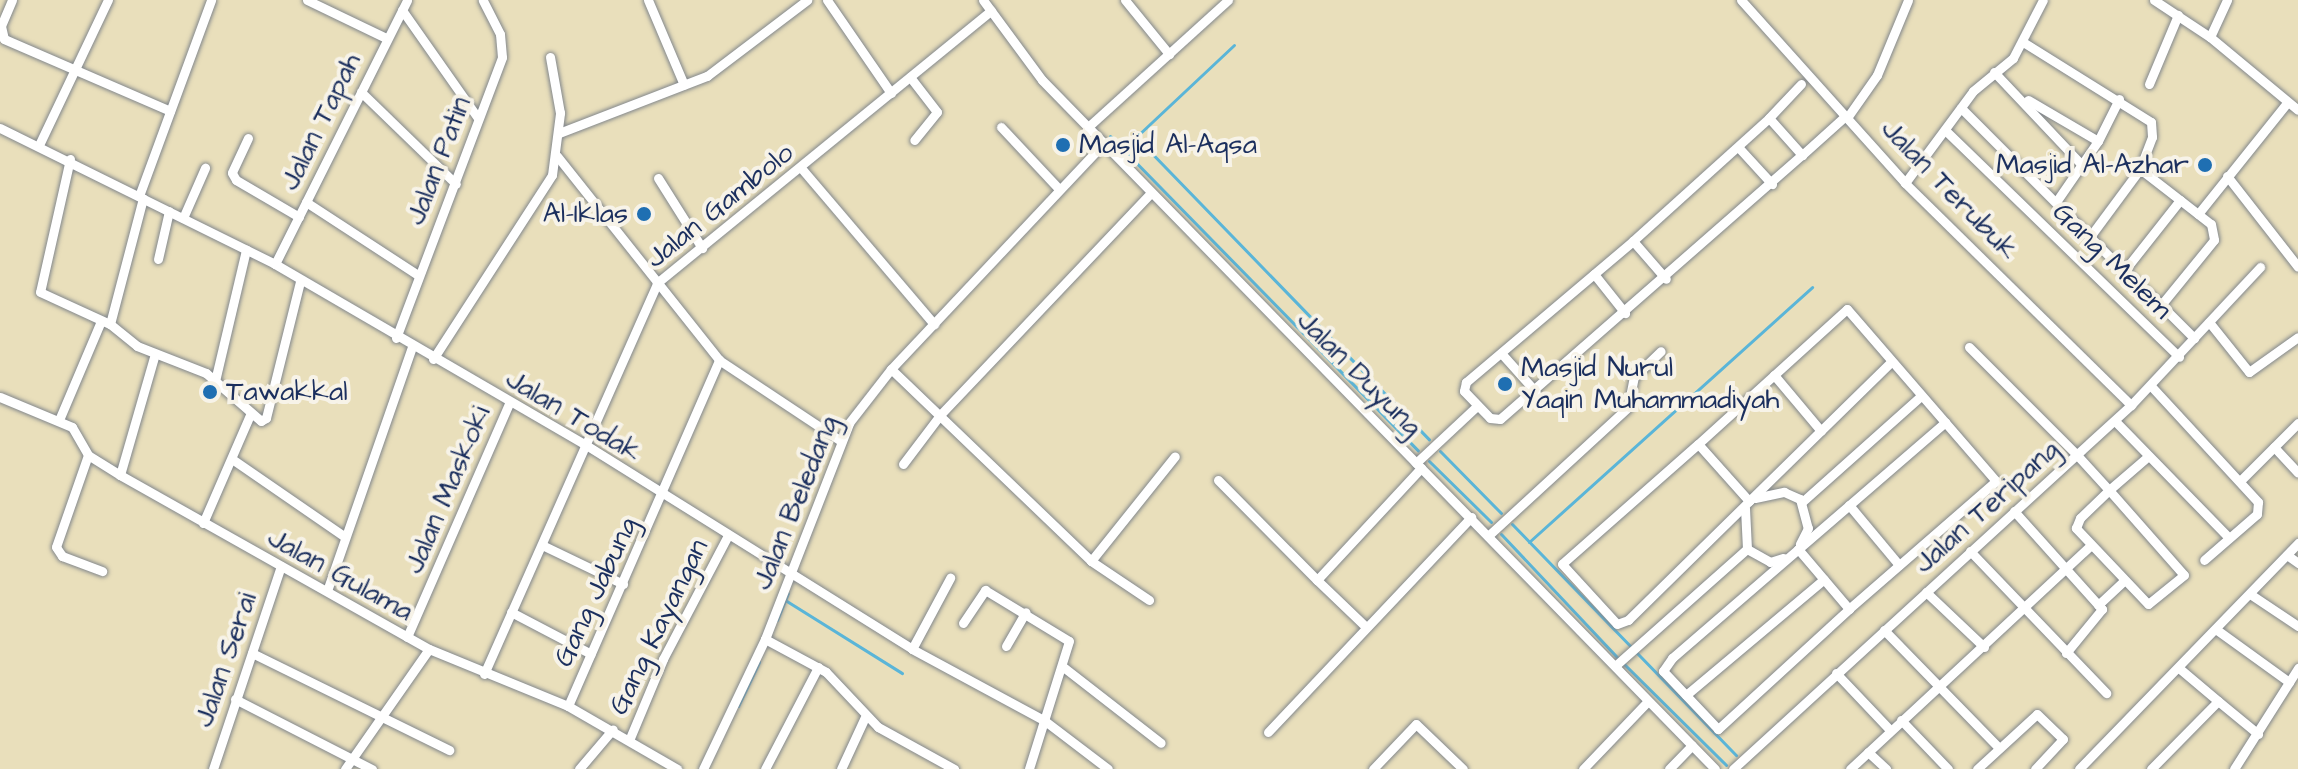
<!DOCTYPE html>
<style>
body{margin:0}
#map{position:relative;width:2298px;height:769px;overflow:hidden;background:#e9dfbb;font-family:"Architects Daughter",sans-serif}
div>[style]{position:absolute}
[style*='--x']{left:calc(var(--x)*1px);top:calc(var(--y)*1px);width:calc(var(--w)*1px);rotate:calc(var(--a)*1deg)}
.stream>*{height:3px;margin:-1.5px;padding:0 1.5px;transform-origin:1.5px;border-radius:1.5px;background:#5ab5d8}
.roads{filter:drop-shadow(0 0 2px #82878c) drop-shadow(0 0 2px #82878c)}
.minor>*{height:9px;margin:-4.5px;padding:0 4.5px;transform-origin:4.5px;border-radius:4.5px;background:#fff}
.dots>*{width:22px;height:22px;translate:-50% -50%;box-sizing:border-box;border:4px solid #f7f3e8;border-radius:50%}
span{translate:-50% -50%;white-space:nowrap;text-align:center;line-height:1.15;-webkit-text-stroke:8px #f7f3e8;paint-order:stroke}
.street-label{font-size:28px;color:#1b2f5e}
.poi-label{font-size:28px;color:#1b2f5e}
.left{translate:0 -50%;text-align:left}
.right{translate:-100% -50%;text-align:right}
</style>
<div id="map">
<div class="stream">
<i style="--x:1234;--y:45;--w:134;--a:136.8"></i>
<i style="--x:1136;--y:137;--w:421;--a:45.9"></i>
<i style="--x:1110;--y:136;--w:440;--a:45.6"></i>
<i style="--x:1440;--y:451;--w:87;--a:45.5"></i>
<i style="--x:1429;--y:461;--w:87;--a:44.5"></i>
<i style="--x:1512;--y:524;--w:322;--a:45.9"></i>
<i style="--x:1501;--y:534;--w:170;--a:46.7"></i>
<i style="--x:1529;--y:542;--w:381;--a:-42"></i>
<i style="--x:785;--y:600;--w:138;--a:32"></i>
<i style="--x:777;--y:620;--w:29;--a:-68"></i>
<i style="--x:1623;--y:663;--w:145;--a:44.7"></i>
<i style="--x:738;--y:706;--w:49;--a:-64.5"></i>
</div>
<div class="roads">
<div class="minor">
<i style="--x:12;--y:0;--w:28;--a:113"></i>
<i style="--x:1;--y:26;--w:13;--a:77"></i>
<i style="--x:4;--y:39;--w:181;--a:23.4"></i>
<i style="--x:307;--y:0;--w:88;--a:25.7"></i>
<i style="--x:648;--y:0;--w:92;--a:67"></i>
<i style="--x:827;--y:0;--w:113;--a:55.5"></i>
<i style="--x:983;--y:0;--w:99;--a:53.6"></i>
<i style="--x:1042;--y:80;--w:963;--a:45.67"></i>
<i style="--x:1125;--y:0;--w:70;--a:50.8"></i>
<i style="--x:1741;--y:0;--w:246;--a:48.1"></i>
<i style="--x:1905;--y:183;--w:317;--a:44.5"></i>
<i style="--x:2154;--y:0;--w:67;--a:33.5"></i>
<i style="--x:2210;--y:37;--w:114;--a:39.7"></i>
<i style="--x:402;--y:10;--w:132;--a:54.9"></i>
<i style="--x:2210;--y:37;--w:41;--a:-65.3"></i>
<i style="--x:2023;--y:42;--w:151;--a:32"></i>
<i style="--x:2151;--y:122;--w:15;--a:86"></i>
<i style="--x:2152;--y:137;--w:34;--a:111"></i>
<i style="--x:2140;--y:169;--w:86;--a:126.5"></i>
<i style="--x:1994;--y:72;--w:129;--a:46.6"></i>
<i style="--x:910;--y:77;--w:44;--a:52.4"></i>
<i style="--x:937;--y:112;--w:36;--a:129"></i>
<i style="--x:1801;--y:84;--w:47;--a:133.3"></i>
<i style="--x:1769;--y:118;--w:50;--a:48.3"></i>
<i style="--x:1802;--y:155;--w:54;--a:-42"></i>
<i style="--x:2149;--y:84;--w:75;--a:-67.2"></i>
<i style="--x:361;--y:92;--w:132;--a:44.1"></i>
<i style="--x:2028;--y:100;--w:81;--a:30.4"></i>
<i style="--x:1961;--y:108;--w:231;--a:45"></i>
<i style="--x:2124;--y:271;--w:90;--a:-51.7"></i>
<i style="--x:2180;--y:200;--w:39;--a:38"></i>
<i style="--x:2211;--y:224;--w:16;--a:79"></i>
<i style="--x:2214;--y:240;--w:84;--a:129.2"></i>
<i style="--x:2161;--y:305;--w:47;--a:45"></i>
<i style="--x:1849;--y:115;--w:49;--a:-55"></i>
<i style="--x:1877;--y:75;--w:81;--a:-67.5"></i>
<i style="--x:1769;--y:118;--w:183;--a:137.9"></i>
<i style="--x:1633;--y:241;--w:219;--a:139.8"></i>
<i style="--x:1466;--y:382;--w:9;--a:103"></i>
<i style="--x:1464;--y:391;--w:37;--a:46"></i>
<i style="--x:1490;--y:418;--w:10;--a:6"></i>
<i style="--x:1500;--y:419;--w:401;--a:-41.2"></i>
<i style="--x:1001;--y:127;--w:85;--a:46.9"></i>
<i style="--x:1088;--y:127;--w:189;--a:-42.2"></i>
<i style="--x:0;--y:128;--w:307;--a:26.3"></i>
<i style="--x:275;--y:264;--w:360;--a:30.2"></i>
<i style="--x:586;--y:445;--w:385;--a:32"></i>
<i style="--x:912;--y:649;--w:151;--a:28.4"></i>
<i style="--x:1045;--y:721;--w:79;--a:37.3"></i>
<i style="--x:1945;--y:130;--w:326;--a:44.1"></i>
<i style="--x:559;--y:133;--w:159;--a:-21.1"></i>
<i style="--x:707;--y:76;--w:126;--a:-37.2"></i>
<i style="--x:248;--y:138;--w:38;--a:115"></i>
<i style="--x:232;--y:173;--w:8;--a:60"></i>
<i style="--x:236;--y:180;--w:73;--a:30.4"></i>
<i style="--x:39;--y:145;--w:161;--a:-64.6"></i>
<i style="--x:1739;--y:148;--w:49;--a:47.5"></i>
<i style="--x:557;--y:156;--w:260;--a:51.5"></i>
<i style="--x:719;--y:360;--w:146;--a:33.6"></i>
<i style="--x:70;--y:159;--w:136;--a:102.7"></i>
<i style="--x:40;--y:292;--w:77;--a:24.6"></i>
<i style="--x:110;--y:324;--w:35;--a:39"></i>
<i style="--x:137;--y:346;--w:74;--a:21.4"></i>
<i style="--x:206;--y:373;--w:73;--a:41.1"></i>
<i style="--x:261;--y:421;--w:6;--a:-31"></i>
<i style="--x:266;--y:418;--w:140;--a:-76"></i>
<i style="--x:802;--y:169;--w:204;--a:49.6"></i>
<i style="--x:2140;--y:169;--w:51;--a:37.8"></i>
<i style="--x:2227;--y:176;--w:115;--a:52"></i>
<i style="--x:658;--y:178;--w:83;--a:57.8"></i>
<i style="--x:1905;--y:183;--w:114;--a:-53.5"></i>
<i style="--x:1973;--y:91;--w:52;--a:-39.5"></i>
<i style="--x:2013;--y:58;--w:65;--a:-62.7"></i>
<i style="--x:139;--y:196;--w:209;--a:-69.8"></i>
<i style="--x:306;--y:202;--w:134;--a:33.1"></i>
<i style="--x:2056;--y:202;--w:74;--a:-55.5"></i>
<i style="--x:2098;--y:141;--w:47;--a:-63.4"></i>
<i style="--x:2198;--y:214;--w:142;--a:-51.3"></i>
<i style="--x:183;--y:218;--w:55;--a:-66.3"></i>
<i style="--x:1633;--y:241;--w:50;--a:49"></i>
<i style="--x:158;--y:259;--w:49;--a:-77.1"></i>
<i style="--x:275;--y:264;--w:295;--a:-63.4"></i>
<i style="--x:2124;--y:271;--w:50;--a:42.6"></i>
<i style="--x:1594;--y:274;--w:50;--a:51.5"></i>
<i style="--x:2209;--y:322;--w:64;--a:51.3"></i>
<i style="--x:2249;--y:372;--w:60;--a:-35.5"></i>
<i style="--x:110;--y:324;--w:130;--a:-75.3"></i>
<i style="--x:396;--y:338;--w:300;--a:-69.3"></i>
<i style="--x:502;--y:57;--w:23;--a:-95"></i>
<i style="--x:500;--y:34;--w:38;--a:-117"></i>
<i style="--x:1969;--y:347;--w:153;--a:45"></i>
<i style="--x:2077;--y:455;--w:47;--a:47.6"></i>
<i style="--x:2109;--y:490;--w:113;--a:48.6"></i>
<i style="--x:2184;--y:575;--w:46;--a:141.1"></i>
<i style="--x:2148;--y:604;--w:105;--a:-133.5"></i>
<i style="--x:2076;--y:528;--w:11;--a:-68"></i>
<i style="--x:2080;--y:518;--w:40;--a:-44"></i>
<i style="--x:2109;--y:490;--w:48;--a:-40.7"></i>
<i style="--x:1501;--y:353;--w:52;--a:48.1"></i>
<i style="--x:433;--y:359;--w:219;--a:-57.1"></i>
<i style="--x:552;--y:175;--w:63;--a:-82.6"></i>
<i style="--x:560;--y:113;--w:57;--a:-100.1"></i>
<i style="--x:891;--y:369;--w:277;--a:43.8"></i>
<i style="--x:1091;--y:561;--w:70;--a:33.9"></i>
<i style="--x:1774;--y:375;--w:73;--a:50"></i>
<i style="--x:215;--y:381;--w:135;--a:-76.7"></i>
<i style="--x:2151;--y:386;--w:158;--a:47.3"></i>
<i style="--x:2258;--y:502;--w:12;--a:95"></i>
<i style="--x:2257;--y:514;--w:70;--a:139"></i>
<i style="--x:0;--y:397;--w:78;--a:22.6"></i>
<i style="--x:72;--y:427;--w:32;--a:60"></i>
<i style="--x:88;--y:455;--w:38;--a:32"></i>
<i style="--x:120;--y:475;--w:355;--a:29.4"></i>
<i style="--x:429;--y:649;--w:150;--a:22.3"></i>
<i style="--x:568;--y:706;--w:126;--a:30"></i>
<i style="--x:59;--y:420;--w:108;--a:-67"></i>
<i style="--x:2115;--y:421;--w:163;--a:45.7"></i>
<i style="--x:1698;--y:444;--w:201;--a:-42.2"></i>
<i style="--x:1847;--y:309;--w:228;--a:49.1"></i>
<i style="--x:1996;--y:481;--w:195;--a:139"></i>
<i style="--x:2274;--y:447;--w:35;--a:47"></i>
<i style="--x:88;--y:455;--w:97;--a:109.2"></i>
<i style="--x:56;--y:547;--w:11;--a:56"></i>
<i style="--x:62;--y:556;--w:43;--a:20.6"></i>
<i style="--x:232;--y:459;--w:137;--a:34.6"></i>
<i style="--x:1416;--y:463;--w:83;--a:-43.1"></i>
<i style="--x:903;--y:464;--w:61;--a:-52.9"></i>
<i style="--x:940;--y:415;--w:306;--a:-46.5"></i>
<i style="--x:120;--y:475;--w:126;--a:-73.9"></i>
<i style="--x:1218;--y:480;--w:141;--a:45.3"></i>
<i style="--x:2240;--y:481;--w:82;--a:-45"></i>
<i style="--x:1755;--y:498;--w:30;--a:-12"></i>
<i style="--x:1784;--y:492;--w:17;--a:24"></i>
<i style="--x:1800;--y:499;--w:30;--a:75"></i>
<i style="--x:1808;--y:528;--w:18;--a:117"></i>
<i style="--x:1749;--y:501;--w:76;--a:-131.8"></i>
<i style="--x:1698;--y:444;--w:181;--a:138.6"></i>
<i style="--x:1562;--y:564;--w:81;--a:47.5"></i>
<i style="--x:1617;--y:624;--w:12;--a:-20"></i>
<i style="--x:1628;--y:620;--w:170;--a:-44.5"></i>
<i style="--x:1749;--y:501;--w:199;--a:-44.4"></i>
<i style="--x:1802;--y:502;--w:159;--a:-41.7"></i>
<i style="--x:1849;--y:505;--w:78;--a:50.2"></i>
<i style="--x:2014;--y:511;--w:132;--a:48.1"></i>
<i style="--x:2102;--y:609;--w:57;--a:129.3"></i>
<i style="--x:203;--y:523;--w:118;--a:-66.5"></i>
<i style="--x:1489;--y:535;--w:189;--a:-42.6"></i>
<i style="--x:1628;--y:407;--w:31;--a:-79"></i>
<i style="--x:1634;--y:377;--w:37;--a:-44"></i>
<i style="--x:542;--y:545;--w:90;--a:25.7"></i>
<i style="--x:1747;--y:549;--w:26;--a:29"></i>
<i style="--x:1770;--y:562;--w:14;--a:-17"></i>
<i style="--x:1798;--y:549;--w:79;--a:49.6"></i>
<i style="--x:1849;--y:609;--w:178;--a:137.5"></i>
<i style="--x:1718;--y:729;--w:80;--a:-133.5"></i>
<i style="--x:1663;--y:671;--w:16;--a:-55"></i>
<i style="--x:1672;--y:658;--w:361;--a:-40.8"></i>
<i style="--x:1970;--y:551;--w:197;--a:46.2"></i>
<i style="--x:2287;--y:555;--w:14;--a:36"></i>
<i style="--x:1091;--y:561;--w:134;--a:-51.3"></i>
<i style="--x:328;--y:588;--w:255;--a:-70.8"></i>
<i style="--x:1926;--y:592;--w:80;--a:43.5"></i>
<i style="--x:2250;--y:594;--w:58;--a:33.7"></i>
<i style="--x:2098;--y:605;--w:34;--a:-43"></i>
<i style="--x:511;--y:612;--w:90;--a:27.7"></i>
<i style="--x:963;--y:623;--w:40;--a:-56"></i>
<i style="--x:985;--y:590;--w:98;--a:31.3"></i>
<i style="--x:1069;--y:641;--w:134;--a:107.4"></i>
<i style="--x:1366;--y:627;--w:68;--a:-136.2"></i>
<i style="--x:1317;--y:580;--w:153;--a:-47.1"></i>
<i style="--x:1884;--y:630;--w:165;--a:45.7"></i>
<i style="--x:2217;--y:630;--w:89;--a:35.8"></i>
<i style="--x:407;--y:637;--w:254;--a:-66.4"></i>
<i style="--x:765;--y:639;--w:69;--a:28.4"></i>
<i style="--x:826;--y:672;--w:76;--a:46.6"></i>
<i style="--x:878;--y:727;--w:87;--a:28.9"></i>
<i style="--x:1006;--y:646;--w:39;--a:-60"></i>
<i style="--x:912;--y:649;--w:81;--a:-61.8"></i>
<i style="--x:252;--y:653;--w:220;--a:26.2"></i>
<i style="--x:1062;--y:666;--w:125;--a:37.9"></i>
<i style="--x:1615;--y:666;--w:176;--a:-41.6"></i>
<i style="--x:1747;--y:549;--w:41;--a:-92.8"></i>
<i style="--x:1836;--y:673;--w:79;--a:46.5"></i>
<i style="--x:484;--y:674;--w:428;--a:-66.1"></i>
<i style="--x:657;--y:283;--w:431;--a:-39.2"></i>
<i style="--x:1686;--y:695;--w:180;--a:-40"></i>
<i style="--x:235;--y:699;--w:154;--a:27.1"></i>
<i style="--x:2218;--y:701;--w:52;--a:39.5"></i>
<i style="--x:568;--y:706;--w:378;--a:-66.4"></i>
<i style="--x:1901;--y:720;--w:68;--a:46.2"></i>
<i style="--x:1268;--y:732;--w:296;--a:-46.6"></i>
<i style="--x:630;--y:738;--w:86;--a:-67.3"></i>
<i style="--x:663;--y:659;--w:140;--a:-62.3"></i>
<i style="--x:1868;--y:752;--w:25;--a:43"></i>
<i style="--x:213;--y:769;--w:214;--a:-71.5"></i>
<i style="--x:345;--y:769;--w:146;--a:-55"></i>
<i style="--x:579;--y:769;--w:52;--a:-49.6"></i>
<i style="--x:703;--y:769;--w:144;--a:-64.5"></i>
<i style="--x:765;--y:639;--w:232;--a:-68.7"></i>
<i style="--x:849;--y:423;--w:68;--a:-52.1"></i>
<i style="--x:891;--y:369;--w:311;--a:-46.7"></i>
<i style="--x:765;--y:769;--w:115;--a:-62.5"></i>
<i style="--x:841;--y:769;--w:57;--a:-65.2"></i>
<i style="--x:1373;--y:769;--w:62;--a:-46.3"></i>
<i style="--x:1416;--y:724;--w:65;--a:43.8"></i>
<i style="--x:1583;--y:769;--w:94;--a:-46.3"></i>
<i style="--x:1669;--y:769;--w:33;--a:-46"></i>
<i style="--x:1733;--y:769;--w:539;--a:-42.45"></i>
<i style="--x:2131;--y:405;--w:189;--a:-46.9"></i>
<i style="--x:1850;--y:769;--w:328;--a:-42.9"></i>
<i style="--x:1977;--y:769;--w:81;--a:-42.5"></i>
<i style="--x:2037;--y:714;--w:36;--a:44"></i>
<i style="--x:2063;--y:739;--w:41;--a:133"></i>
<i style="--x:2079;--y:769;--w:315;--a:-45.9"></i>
<i style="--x:2151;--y:769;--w:95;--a:-45.4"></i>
<i style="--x:2218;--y:701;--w:50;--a:-139.9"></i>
<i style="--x:2234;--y:769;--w:120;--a:-57.6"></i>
</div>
</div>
<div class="dots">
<i style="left:1063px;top:145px;background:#1f6fb2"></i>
<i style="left:2205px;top:165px;background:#1f6fb2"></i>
<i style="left:644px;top:214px;background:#1f6fb2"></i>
<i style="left:1505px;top:384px;background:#1f6fb2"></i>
<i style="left:210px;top:392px;background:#1f6fb2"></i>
</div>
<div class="street-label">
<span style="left:321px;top:122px;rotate:-64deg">Jalan Tapah</span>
<span style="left:439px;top:161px;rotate:-69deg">Jalan Patin</span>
<span style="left:1949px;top:190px;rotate:46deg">Jalan Terubuk</span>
<span style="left:720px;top:206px;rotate:-39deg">Jalan Gambolo</span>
<span style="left:2112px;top:261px;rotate:44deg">Gang Melem</span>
<span style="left:1359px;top:374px;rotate:45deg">Jalan Duyung</span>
<span style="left:573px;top:416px;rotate:31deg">Jalan Todak</span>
<span style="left:448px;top:490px;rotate:-67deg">Jalan Maskoki</span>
<span style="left:796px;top:503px;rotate:-68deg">Jalan Beledang</span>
<span style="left:1987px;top:507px;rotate:-42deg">Jalan Teripang</span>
<span style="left:340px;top:575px;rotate:29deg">Jalan Gulama</span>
<span style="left:596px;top:592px;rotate:-65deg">Gang Jabung</span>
<span style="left:659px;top:627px;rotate:-64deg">Gang Kayangan</span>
<span style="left:226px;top:660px;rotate:-71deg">Jalan Serai</span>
</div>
<div class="poi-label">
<span class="left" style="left:1079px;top:145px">Masjid Al-Aqsa</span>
<span class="right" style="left:2189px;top:165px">Masjid Al-Azhar</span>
<span class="right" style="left:628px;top:214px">Al-Iklas</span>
<span class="left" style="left:1521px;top:384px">Masjid Nurul<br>Yaqin Muhammadiyah</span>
<span class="left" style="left:226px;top:392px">Tawakkal</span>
</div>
</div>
